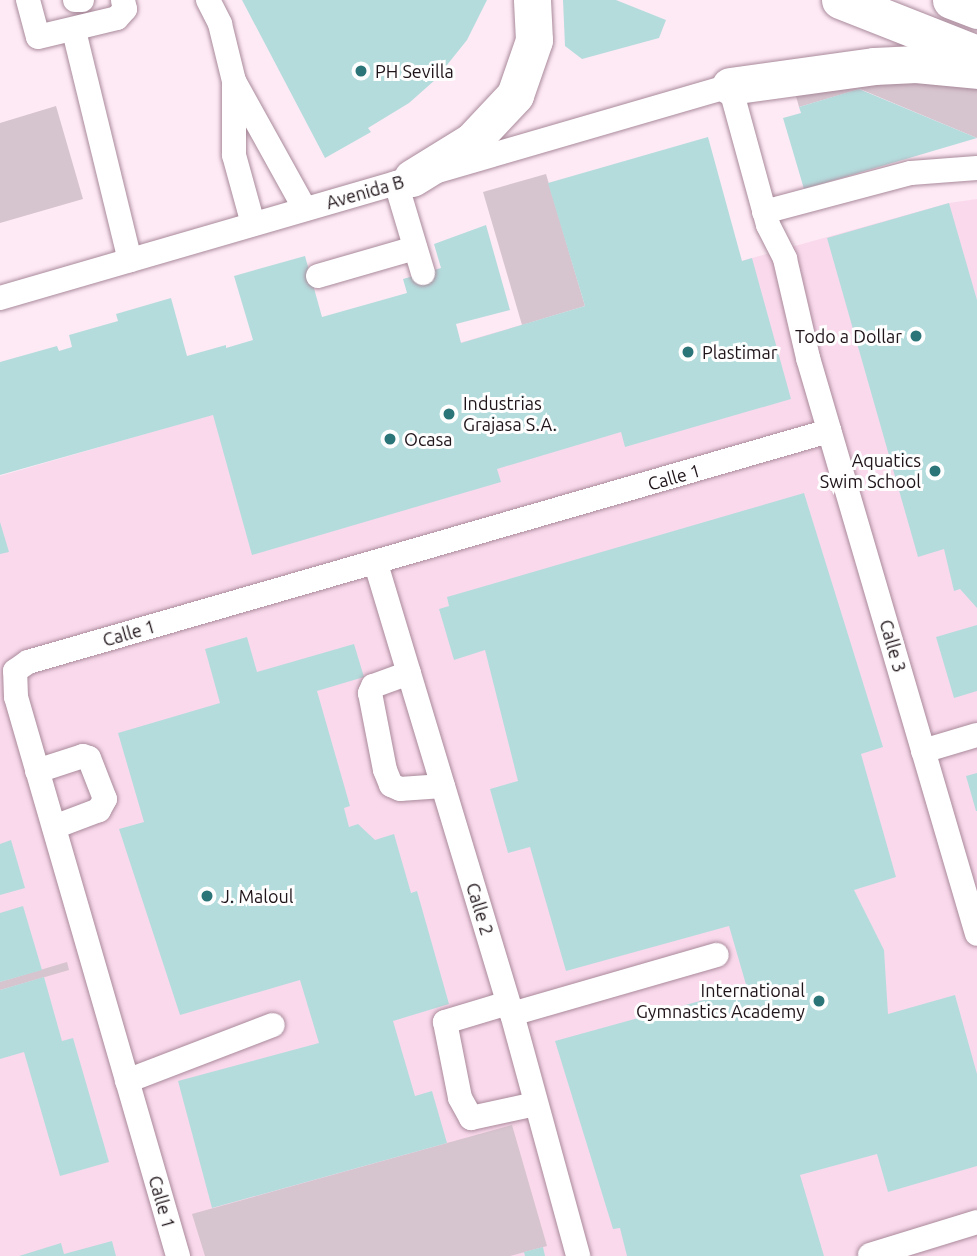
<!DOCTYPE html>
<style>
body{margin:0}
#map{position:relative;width:977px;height:1256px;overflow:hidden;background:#feeaf5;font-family:Ubuntu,sans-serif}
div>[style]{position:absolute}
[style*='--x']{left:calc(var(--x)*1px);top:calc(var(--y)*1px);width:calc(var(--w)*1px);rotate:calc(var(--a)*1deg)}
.built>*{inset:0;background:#fad9ec}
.green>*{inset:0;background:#d6c4ce}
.building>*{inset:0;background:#b5dcdd}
.roads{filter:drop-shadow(0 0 2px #a98a9b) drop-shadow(0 0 2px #a98a9b)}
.minor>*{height:24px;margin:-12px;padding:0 12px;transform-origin:12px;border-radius:12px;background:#fff}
.highway>*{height:37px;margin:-18.5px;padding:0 18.5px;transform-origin:18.5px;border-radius:18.5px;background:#fff}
.dots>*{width:19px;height:19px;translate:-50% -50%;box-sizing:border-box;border:4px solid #fefefe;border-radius:50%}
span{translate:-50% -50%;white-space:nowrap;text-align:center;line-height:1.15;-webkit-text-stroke:6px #fefefe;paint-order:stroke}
.poi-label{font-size:18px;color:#1f141a}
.left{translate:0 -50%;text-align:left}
.right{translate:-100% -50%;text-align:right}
.street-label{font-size:18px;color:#1f141a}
</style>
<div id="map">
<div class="built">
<i style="clip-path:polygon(977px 199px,977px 1256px,0 1256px,0 476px,752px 258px,949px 203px)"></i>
</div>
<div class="green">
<i style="clip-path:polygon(860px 77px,977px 86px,977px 138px,860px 89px,799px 107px,794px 89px)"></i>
<i style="clip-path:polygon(56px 106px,83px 199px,0 223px,0 123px)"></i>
<i style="clip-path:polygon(546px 174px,585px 306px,522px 325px,483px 192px)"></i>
<i style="clip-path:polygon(67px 962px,69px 970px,0 990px,0 982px)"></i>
<i style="clip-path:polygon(512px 1125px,547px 1246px,510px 1256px,205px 1256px,192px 1214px)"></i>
</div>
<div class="building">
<i style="clip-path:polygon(242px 0,487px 0,467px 40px,435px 80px,409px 103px,368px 128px,371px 132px,325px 158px)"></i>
<i style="clip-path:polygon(563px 0,616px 0,666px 20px,659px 38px,582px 59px,565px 46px)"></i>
<i style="clip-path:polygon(859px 89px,977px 138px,804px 189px,783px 118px,801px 113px,799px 107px)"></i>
<i style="clip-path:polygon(708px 137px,742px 261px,752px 258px,791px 399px,625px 447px,621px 432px,497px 469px,501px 482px,252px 555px,213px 415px,0 475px,0 362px,57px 346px,59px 351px,72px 347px,69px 335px,118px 321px,116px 314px,171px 298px,187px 356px,226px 345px,226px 348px,253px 340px,234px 276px,305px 256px,322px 317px,407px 293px,403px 279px,441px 268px,434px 244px,486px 225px,510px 310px,456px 324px,461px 343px,585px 306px,548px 183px)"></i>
<i style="clip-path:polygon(949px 203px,977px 300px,977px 608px,960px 589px,954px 591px,944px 549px,918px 557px,827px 238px)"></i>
<i style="clip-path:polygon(804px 493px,883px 747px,861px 754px,896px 877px,854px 890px,884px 950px,888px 1014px,955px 995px,977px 1074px,977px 1166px,888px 1192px,877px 1154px,800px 1175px,824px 1256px,627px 1256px,620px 1228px,613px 1229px,555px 1041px,747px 988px,729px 926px,566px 971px,530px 847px,508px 853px,490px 789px,518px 781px,485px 650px,454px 660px,439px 609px,449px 606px,447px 597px)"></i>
<i style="clip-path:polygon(0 522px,9px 552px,0 554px)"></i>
<i style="clip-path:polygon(977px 625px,977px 691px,954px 698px,936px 637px)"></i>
<i style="clip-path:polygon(247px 637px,257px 672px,354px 644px,364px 677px,317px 691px,350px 806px,344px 808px,349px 827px,358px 824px,375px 840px,394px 834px,411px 893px,417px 891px,449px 1004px,393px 1021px,415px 1096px,432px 1091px,447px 1143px,212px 1208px,178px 1081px,319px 1043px,300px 980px,180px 1015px,119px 829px,144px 822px,118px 733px,220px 703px,205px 649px)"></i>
<i style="clip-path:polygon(977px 773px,977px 811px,976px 811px,966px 776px)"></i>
<i style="clip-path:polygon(11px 840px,25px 888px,0 895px,0 844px)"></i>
<i style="clip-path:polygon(23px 906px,42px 970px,0 982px,0 913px)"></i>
<i style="clip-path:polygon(44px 977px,62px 1041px,73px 1038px,109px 1162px,60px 1176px,24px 1052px,0 1059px,0 990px)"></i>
<i style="clip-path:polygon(112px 1241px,116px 1256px,19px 1256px,61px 1243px,64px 1254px)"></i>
<i style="clip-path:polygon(543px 1247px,545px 1256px,525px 1256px,524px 1252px)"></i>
</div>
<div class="roads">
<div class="minor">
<i style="--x:28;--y:0;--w:38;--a:75"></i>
<i style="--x:38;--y:37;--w:81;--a:-13.5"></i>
<i style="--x:117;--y:18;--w:12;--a:-48"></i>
<i style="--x:125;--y:9;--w:9;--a:-103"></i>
<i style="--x:75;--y:0;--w:7;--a:0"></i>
<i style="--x:208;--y:0;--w:27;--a:63"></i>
<i style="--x:220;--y:24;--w:59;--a:76.2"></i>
<i style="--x:74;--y:31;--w:236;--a:76.3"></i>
<i style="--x:396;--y:183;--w:94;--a:73.3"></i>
<i style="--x:764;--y:212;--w:152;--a:-14.9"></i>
<i style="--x:911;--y:173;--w:66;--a:-4.3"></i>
<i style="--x:253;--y:224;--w:72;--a:-105.4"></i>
<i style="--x:234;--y:155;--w:74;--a:-90"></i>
<i style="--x:234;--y:81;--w:146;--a:61"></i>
<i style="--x:318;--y:276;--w:101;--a:-16.1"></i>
<i style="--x:0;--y:298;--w:760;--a:-16.19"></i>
<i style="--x:730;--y:86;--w:144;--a:74.7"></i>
<i style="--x:768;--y:225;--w:38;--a:63"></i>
<i style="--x:785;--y:259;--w:102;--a:76.9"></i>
<i style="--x:808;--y:358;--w:600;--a:73.65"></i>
<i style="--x:376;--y:564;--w:470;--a:73.2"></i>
<i style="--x:512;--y:1014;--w:251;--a:74.7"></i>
<i style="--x:409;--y:673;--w:38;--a:160"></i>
<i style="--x:373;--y:686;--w:8;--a:113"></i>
<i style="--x:370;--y:693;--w:78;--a:79"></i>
<i style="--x:385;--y:770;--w:16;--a:68"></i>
<i style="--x:391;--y:785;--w:10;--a:24"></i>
<i style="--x:400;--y:789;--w:43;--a:-4"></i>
<i style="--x:923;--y:751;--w:56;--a:-16.5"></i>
<i style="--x:37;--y:771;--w:48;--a:-18.1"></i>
<i style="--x:83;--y:756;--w:6;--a:18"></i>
<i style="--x:89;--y:758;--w:44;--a:68.7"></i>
<i style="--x:105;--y:799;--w:13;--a:119"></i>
<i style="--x:99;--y:810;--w:48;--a:159.3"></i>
<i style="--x:508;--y:1003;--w:66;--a:163.2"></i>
<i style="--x:445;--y:1022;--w:77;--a:78.8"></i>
<i style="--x:460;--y:1098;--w:23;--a:61"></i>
<i style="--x:471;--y:1118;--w:66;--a:-12.2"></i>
<i style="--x:512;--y:1014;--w:213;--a:-16.1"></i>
<i style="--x:127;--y:1081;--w:156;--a:-21"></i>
<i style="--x:870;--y:1255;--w:112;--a:-17.1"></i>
<i style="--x:178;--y:1256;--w:582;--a:-106.16"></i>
<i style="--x:16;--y:697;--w:26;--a:-92"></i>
<i style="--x:15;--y:671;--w:16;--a:-35"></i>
<i style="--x:28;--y:662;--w:834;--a:-16.09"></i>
</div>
<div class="highway">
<i style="--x:840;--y:0;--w:147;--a:21.5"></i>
<i style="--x:951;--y:0;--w:28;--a:21"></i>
<i style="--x:730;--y:86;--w:145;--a:-7.9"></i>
<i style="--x:874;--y:66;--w:42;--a:-2.7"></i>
<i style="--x:916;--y:64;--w:61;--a:5.6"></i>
<i style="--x:412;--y:178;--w:70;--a:-31.7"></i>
<i style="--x:472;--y:141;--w:63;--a:-46.9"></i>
<i style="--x:515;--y:95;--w:58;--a:-70.9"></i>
<i style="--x:534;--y:40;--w:40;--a:-92.9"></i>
</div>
</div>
<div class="dots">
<i style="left:361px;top:71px;background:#2b7578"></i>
<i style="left:916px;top:336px;background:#2b7578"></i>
<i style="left:688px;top:352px;background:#2b7578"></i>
<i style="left:449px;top:414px;background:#2b7578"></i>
<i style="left:390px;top:439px;background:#2b7578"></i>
<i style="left:935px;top:471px;background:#2b7578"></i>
<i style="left:207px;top:896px;background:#2b7578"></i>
<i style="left:819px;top:1001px;background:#2b7578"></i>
</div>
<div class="poi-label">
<span class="left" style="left:375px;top:71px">PH Sevilla</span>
<span class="right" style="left:902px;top:336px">Todo a Dollar</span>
<span class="left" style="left:702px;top:352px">Plastimar</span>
<span class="left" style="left:463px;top:414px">Industrias<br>Grajasa S.A.</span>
<span class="left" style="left:404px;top:439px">Ocasa</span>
<span class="right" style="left:921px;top:471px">Aquatics<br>Swim School</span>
<span class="left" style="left:221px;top:896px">J. Maloul</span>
<span class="right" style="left:805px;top:1001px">International<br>Gymnastics Academy</span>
</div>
<div class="street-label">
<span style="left:365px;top:192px;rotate:-16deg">Avenida B</span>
<span style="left:674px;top:477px;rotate:-16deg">Calle 1</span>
<span style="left:129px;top:633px;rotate:-16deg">Calle 1</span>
<span style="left:893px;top:646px;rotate:74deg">Calle 3</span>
<span style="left:480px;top:909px;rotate:73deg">Calle 2</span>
<span style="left:162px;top:1202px;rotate:74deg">Calle 1</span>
</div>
</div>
